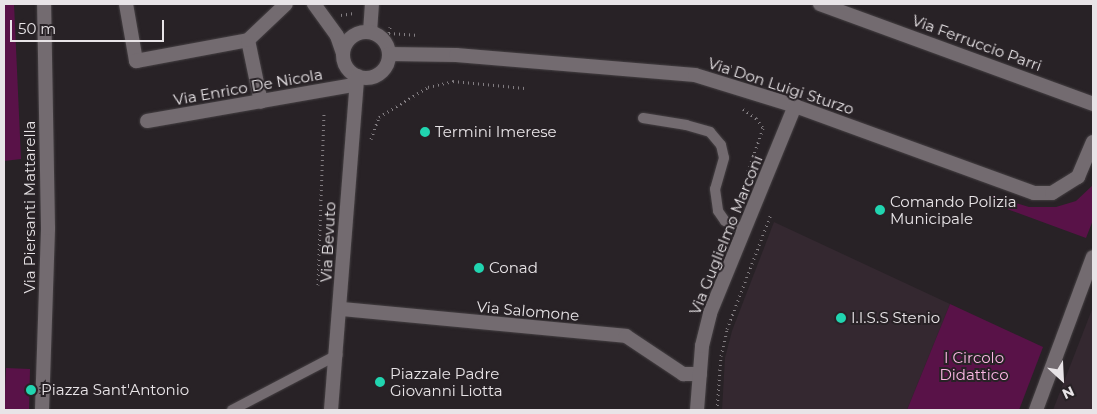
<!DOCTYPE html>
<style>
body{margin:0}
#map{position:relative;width:1097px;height:414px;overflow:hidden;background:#282226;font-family:Montserrat,sans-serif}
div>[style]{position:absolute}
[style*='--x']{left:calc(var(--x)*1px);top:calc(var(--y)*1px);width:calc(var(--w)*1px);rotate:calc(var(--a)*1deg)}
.built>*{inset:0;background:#342830}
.green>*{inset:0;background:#591248}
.path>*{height:3px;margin-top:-1.5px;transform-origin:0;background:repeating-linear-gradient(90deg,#827d81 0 1px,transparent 0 5px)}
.roads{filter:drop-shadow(0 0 1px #454043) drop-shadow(0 0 1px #454043)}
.service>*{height:10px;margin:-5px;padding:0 5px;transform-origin:5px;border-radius:5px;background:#736b70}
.minor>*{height:14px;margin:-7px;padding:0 7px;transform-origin:7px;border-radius:7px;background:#736b70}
.minor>.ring{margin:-7px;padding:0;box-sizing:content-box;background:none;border:14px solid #736b70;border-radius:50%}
.dots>*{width:14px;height:14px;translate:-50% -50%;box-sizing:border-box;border:2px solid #282226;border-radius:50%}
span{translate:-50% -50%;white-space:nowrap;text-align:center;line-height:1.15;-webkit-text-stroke:4px #282226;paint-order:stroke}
.street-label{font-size:15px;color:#e8e4e7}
.poi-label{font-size:15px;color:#e8e4e7}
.left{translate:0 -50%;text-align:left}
.park-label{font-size:15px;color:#fab7e3}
.frame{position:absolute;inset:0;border:5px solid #e8e4e7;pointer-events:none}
.north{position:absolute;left:1037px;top:354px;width:50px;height:50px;-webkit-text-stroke:4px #282226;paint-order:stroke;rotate:155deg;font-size:14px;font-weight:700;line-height:20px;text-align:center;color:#e8e4e7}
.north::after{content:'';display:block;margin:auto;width:18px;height:22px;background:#e8e4e7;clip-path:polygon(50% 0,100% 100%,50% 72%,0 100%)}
.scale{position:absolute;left:10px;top:20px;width:154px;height:22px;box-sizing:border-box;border:2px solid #e8e4e7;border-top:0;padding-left:6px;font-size:15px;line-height:18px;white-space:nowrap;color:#e8e4e7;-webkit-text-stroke:4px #282226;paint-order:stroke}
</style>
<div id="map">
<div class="built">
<i style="clip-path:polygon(774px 222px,950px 304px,907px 410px,722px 410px,725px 358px,732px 331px)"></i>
<i style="clip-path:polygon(1093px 307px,1093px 410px,1053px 410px)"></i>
</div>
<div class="green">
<i style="clip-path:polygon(4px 4px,14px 4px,21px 159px,4px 161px)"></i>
<i style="clip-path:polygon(1093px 185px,1093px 220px,1086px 238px,988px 202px,991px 195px,1029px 207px,1056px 207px,1076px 201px)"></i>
<i style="clip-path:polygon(950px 304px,1043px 347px,1019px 410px,907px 410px)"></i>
<i style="clip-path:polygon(6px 368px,30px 369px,29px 410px,4px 410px)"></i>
</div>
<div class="path">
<i style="--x:341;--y:15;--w:13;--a:-9"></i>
<i style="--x:390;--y:27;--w:6;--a:99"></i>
<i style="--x:389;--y:33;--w:30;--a:4"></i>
<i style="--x:726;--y:65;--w:20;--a:11"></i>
<i style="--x:743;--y:109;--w:16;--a:35"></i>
<i style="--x:756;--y:118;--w:12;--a:55"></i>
<i style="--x:763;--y:128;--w:46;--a:109.2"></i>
<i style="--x:371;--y:139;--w:23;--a:-70"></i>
<i style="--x:379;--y:117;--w:57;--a:-31.5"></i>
<i style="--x:428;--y:87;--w:26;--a:-13"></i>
<i style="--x:453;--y:81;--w:72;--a:5.6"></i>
<i style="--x:318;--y:285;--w:172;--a:-88"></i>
<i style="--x:717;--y:410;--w:54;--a:-85.8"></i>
<i style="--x:721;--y:356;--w:28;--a:-77"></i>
<i style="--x:727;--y:329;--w:123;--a:-69.1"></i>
</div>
<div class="roads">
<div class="service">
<i style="--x:643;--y:118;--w:44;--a:9.2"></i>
<i style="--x:686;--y:125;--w:25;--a:16"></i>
<i style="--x:710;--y:132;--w:17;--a:50"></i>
<i style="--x:721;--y:145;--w:13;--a:77"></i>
<i style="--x:724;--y:158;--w:32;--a:106"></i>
<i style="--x:715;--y:189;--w:22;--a:82"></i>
<i style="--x:718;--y:211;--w:12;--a:55"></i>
<i style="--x:725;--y:221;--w:22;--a:24"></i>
<i style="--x:232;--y:410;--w:119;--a:-27.6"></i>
</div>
<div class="minor">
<i style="--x:126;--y:4;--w:58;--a:80"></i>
<i style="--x:136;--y:61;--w:114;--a:-10.6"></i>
<i style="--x:314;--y:4;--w:39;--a:54"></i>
<i style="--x:337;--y:36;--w:18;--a:71"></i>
<i style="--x:820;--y:4;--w:291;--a:20.1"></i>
<i style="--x:370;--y:32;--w:28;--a:-86"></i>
<i class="ring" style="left:343px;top:32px;width:32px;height:32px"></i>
<i style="--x:248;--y:40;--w:63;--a:78.2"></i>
<i style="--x:248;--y:40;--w:52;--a:-43.5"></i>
<i style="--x:389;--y:54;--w:67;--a:0.9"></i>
<i style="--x:456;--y:55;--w:240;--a:4.8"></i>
<i style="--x:695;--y:75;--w:105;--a:17.2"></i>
<i style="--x:795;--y:106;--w:254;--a:20"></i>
<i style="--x:1034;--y:193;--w:18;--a:0"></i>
<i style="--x:1052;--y:193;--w:31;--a:-32"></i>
<i style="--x:1078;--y:177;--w:38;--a:-67"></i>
<i style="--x:147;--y:121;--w:210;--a:-9.9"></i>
<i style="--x:341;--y:309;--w:286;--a:5.4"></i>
<i style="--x:626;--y:336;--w:69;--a:33.7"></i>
<i style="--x:683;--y:374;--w:17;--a:0"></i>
<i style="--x:42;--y:410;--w:182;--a:-88.1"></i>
<i style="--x:48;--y:228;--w:224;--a:-91"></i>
<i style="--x:331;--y:410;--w:335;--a:-85.5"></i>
<i style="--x:697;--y:410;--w:64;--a:-85.5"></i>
<i style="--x:702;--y:346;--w:34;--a:-76"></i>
<i style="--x:710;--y:313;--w:224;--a:-67.7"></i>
<i style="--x:1036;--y:410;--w:163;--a:-69.6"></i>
</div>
</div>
<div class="dots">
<i style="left:425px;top:132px;background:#21d5b0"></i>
<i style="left:880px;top:210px;background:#21d5b0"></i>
<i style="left:479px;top:268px;background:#21d5b0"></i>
<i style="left:841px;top:318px;background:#21d5b0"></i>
<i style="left:380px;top:382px;background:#21d5b0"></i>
<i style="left:31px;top:390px;background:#21d5b0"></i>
</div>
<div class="street-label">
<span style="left:977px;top:43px;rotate:20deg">Via Ferruccio Parri</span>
<span style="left:781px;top:86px;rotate:18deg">Via Don Luigi Sturzo</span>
<span style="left:248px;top:87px;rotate:-10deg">Via Enrico De Nicola</span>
<span style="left:30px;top:207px;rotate:-90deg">Via Piersanti Mattarella</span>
<span style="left:726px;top:235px;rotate:-68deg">Via Guglielmo Marconi</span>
<span style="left:328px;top:242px;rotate:-87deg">Via Bevuto</span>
<span style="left:528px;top:311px;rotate:5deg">Via Salomone</span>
</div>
<div class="poi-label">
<span class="left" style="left:435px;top:132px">Termini Imerese</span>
<span class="left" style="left:890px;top:210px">Comando Polizia<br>Municipale</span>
<span class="left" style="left:489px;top:268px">Conad</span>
<span class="left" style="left:851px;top:318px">I.I.S.S Stenio</span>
<span class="left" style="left:390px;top:382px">Piazzale Padre<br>Giovanni Liotta</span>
<span class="left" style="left:41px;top:390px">Piazza Sant'Antonio</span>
</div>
<div class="park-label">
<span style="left:974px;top:366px">I Circolo<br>Didattico</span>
</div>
<div class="frame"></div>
<div class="north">N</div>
<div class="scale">50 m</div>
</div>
